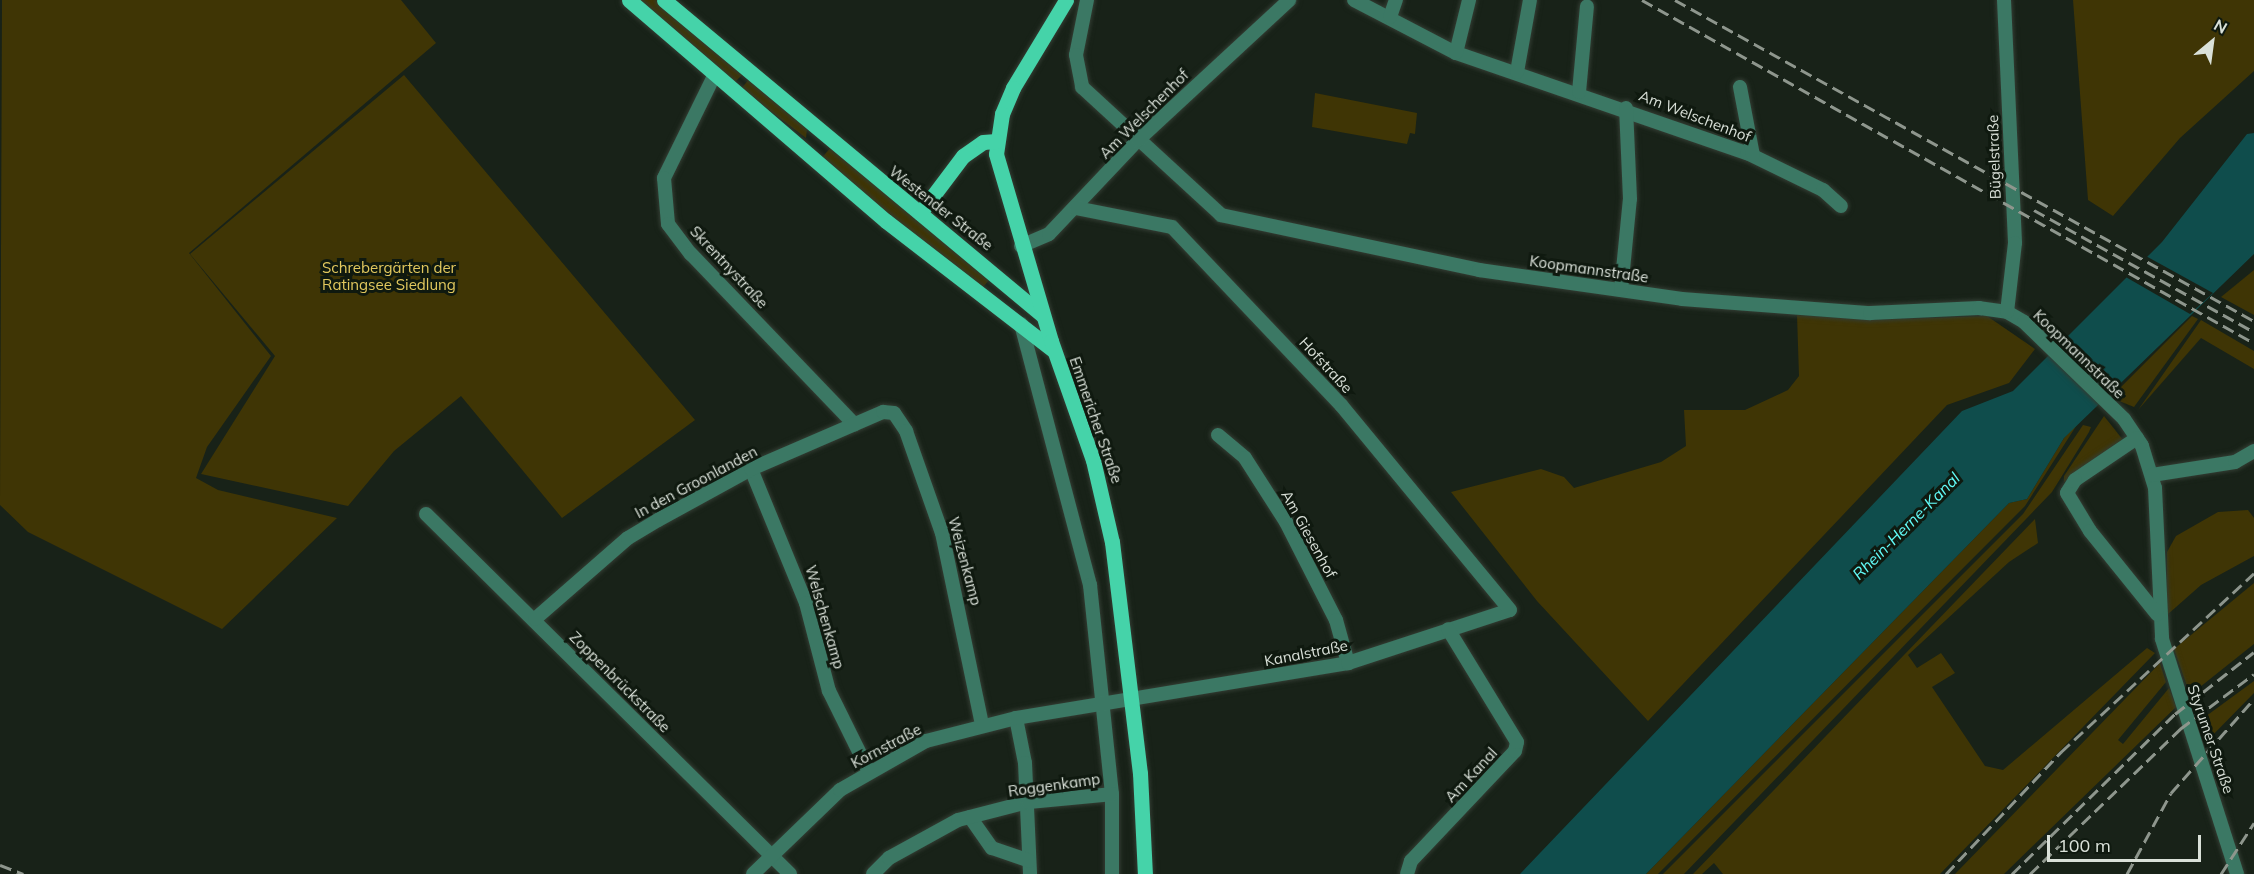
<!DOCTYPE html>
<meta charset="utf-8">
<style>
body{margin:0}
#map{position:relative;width:2254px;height:874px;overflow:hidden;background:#182218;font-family:Mulish,sans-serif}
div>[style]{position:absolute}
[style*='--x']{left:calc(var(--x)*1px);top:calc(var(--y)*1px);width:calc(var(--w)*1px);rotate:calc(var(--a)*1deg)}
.green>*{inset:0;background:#3f3505}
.water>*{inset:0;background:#0f4d4c}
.pier>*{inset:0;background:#182218}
.roads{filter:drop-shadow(0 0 2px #333d33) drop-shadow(0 0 2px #333d33)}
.minor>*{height:14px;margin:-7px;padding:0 7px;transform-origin:7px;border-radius:7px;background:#3b7864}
.major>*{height:15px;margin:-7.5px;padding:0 7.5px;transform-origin:7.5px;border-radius:7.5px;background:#45d3a9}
.rail>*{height:3px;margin-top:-1.5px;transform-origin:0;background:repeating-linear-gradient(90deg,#8e968d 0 12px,transparent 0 18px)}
span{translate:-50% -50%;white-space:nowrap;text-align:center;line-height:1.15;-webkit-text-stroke:6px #0f190f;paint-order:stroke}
.street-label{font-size:15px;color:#dae1d9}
.park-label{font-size:15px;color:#e2c85e}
.water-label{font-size:16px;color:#62fdfa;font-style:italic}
.north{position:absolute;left:2182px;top:12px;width:60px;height:60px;-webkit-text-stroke:4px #0f190f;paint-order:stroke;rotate:29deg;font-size:16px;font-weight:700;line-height:24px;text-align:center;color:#dae1d9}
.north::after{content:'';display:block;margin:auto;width:21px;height:27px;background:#dae1d9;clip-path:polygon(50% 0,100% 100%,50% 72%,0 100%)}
.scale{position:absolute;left:2047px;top:835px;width:154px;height:27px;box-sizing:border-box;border:3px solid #dae1d9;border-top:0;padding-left:8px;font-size:18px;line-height:21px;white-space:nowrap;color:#dae1d9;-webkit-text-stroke:4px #0f190f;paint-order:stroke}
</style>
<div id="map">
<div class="green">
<i style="clip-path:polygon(2px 0,401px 0,436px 43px,189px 253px,271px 356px,207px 447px,196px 478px,218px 490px,337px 518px,222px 629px,28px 532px,0 505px)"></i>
<i style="clip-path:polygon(636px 0,657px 0,743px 74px,734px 83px)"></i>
<i style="clip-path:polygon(2073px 0,2254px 0,2254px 71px,2180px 138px,2113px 216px,2088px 200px)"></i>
<i style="clip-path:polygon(404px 75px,695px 420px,562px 518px,461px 396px,394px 451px,348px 506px,201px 474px,275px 356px,190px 254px)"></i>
<i style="clip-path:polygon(749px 79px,807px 129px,806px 138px,741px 89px)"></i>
<i style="clip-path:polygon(1315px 93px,1417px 113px,1415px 134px,1410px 133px,1407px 144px,1312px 127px)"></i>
<i style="clip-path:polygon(832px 146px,991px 278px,983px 287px,819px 161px)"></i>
<i style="clip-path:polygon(2254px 270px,2254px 315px,2221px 297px)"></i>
<i style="clip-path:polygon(1797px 315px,1869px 320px,1987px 316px,2035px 349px,2009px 383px,1947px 405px,1648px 721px,1537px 601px,1451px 492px,1541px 469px,1564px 477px,1574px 488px,1661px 462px,1686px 446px,1684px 410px,1745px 410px,1788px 390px,1799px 376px)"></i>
<i style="clip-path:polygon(2192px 316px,2198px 319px,2134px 407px,2119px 401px,2113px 395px)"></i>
<i style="clip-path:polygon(2201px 320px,2254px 351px,2254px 369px,2201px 338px,2138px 410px)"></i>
<i style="clip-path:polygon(2104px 416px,2123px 440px,2064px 482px,2064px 476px)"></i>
<i style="clip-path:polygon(2080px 420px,2025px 506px,1658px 874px,1646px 874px,2009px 503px,2027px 499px,2064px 438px)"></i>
<i style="clip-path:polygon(2083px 425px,2091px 427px,2089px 432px,2052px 492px,1684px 874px,1663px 874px,2023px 514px)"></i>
<i style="clip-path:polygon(2248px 510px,2254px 518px,2254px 556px,2201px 585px,2167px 615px,2167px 552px,2176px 536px,2218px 512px)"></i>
<i style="clip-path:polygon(2035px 519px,2038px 543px,2009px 562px,1908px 655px,1917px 668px,1941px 653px,1955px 673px,1932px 687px,1985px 766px,2003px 770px,2147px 648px,2155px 653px,1940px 874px,1723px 874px,1714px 863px,1702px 874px,1693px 874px)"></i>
<i style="clip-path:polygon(2254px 583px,2254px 644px,2190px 695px,2174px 649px)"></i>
<i style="clip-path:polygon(2160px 663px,2166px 682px,2118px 740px,2123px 744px,2169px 688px,2176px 707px,2004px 874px,1955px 874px)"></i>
<i style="clip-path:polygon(2254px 681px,2254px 693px,2206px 742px,2198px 722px)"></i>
</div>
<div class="water">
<i style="clip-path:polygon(2254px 133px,2254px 254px,2064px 438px,2027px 499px,2009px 503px,1646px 874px,1520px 874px,1962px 411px,2013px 391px,2162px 242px,2247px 134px)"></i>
</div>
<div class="pier">
<i style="clip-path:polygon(2144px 255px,2213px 293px,2190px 314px,2124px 276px)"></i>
</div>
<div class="roads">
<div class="minor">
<i style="--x:1087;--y:0;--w:56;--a:101.3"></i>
<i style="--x:1076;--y:55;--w:33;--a:79"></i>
<i style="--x:1082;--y:87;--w:189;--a:42.6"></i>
<i style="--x:1221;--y:215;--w:264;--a:12"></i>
<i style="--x:1479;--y:270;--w:205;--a:8.1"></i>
<i style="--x:1682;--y:299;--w:189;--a:4.3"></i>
<i style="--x:1870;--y:313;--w:109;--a:-2.6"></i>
<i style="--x:1979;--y:308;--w:28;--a:8"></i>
<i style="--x:2007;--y:312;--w:20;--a:30"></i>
<i style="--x:2024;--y:322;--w:139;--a:44.1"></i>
<i style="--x:2124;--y:419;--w:32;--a:56"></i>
<i style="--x:2142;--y:446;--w:44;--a:72.8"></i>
<i style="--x:2155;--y:488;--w:151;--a:87.3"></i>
<i style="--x:2162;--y:639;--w:247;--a:72.3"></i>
<i style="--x:1354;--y:0;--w:115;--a:27.5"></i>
<i style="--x:1456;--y:53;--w:308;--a:19"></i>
<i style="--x:1747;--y:153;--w:85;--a:26"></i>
<i style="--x:1823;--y:190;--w:24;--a:42"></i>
<i style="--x:2004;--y:0;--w:243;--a:87.4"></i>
<i style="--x:2015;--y:243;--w:69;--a:96.6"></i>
<i style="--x:1390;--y:17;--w:18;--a:-71"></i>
<i style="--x:1456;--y:53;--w:55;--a:-76.2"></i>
<i style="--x:1517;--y:72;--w:73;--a:-79.8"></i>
<i style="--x:715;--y:74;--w:116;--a:116.1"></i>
<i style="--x:664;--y:178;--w:46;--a:85"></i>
<i style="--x:668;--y:224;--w:38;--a:53"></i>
<i style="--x:691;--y:254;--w:236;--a:46.2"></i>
<i style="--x:1740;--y:87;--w:69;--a:79.2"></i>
<i style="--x:1579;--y:92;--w:86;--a:-84.7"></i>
<i style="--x:1021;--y:246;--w:30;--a:-23"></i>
<i style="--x:1049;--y:234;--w:129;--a:-46.6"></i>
<i style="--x:1138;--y:140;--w:206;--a:-42.8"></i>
<i style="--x:1621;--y:290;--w:91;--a:-84.4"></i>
<i style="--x:1630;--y:199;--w:91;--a:-92.5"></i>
<i style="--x:1021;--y:324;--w:270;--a:75.2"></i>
<i style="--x:1090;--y:585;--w:210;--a:84"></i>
<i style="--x:1112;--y:794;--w:80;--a:90"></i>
<i style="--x:1218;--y:435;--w:35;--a:40"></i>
<i style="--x:1245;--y:458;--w:76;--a:57.4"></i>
<i style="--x:1286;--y:522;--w:110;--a:63"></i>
<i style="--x:1336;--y:620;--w:45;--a:74.4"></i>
<i style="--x:2137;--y:438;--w:75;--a:145.9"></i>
<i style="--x:2075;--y:480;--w:15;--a:122"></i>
<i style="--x:2067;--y:493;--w:44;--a:58.8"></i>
<i style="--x:2090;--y:531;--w:107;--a:51.1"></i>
<i style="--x:751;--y:469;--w:145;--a:67.7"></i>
<i style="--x:806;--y:603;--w:91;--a:75.4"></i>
<i style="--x:829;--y:691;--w:90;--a:63.7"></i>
<i style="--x:2152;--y:475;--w:84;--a:-8.9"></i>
<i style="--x:2235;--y:462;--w:22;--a:-30"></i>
<i style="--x:426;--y:514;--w:512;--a:44.68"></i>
<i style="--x:535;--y:619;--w:123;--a:-41.1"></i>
<i style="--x:628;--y:538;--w:35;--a:-31"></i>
<i style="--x:658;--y:520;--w:106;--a:-28.7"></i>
<i style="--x:751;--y:469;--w:144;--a:-23.4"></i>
<i style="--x:883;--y:412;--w:11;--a:5"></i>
<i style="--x:894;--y:413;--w:22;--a:56"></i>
<i style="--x:906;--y:431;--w:108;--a:70.6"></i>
<i style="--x:942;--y:533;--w:196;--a:78.2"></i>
<i style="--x:1016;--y:718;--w:46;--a:78.7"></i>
<i style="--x:1025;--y:763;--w:111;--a:87.4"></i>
<i style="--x:970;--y:817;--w:38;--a:55"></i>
<i style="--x:992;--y:848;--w:39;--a:19"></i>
<i style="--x:753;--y:874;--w:121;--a:-44"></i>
<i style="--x:840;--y:790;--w:99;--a:-29.7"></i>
<i style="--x:926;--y:741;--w:93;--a:-14.3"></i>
<i style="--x:1016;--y:718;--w:337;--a:-9.4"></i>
<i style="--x:1348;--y:663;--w:170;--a:-18.1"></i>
<i style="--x:1510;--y:610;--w:266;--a:-129.5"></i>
<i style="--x:1341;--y:405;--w:245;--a:-133.5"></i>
<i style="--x:1172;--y:227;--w:98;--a:-168.8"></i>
<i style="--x:873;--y:874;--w:23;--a:-45"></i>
<i style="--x:889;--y:858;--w:79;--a:-28.8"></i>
<i style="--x:958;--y:820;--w:72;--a:-14.4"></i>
<i style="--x:1028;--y:802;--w:84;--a:-5.4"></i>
<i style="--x:1407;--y:874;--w:14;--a:-73"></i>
<i style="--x:1411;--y:861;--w:151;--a:-46.6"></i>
<i style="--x:1515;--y:751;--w:9;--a:-77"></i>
<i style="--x:1517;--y:742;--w:132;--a:-121.4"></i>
</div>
<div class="major">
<i style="--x:629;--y:0;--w:339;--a:40.7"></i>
<i style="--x:886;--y:221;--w:212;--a:37.7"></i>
<i style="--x:664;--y:0;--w:493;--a:39.8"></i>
<i style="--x:1066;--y:0;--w:103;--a:121.1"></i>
<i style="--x:1013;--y:88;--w:28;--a:113"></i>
<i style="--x:1002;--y:114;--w:40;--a:98.5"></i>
<i style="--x:996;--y:154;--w:195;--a:73.6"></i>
<i style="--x:1051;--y:341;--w:126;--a:70.6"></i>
<i style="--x:1093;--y:460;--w:84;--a:77"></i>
<i style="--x:1112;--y:542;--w:233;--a:83.1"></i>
<i style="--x:1140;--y:773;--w:101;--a:87.2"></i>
<i style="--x:920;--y:213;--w:71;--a:-53"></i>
<i style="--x:963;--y:156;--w:24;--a:-35"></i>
<i style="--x:983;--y:142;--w:13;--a:-4"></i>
</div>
</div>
<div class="rail">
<i style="--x:1642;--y:0;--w:702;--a:29.27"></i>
<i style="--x:1675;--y:0;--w:662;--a:29"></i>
<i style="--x:2034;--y:210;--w:252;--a:29"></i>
<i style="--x:0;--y:865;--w:25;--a:21"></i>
<i style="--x:1946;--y:874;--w:168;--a:-46.7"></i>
<i style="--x:2061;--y:752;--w:263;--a:-42.8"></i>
<i style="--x:2012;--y:874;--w:228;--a:-44.5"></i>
<i style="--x:2175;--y:714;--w:100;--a:-38.1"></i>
<i style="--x:2030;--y:874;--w:209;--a:-44"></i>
<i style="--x:2180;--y:729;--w:92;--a:-36.6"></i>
<i style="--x:2127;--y:874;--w:92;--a:-61.5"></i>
<i style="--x:2171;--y:793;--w:125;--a:-48.6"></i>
<i style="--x:2221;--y:874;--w:61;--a:-57.1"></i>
</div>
<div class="street-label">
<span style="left:1144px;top:114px;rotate:-45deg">Am Welschenhof</span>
<span style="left:1695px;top:116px;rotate:21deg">Am Welschenhof</span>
<span style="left:1994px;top:157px;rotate:-92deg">Bügelstraße</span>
<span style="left:941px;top:208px;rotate:38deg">Westender Straße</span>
<span style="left:729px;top:267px;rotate:47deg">Skrentnystraße</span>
<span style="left:1589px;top:269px;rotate:8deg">Koopmannstraße</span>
<span style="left:2079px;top:354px;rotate:44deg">Koopmannstraße</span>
<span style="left:1326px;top:365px;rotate:47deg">Hofstraße</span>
<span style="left:1096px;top:420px;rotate:71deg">Emmericher Straße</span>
<span style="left:696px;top:482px;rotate:-28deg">In den Groonlanden</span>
<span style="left:1309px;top:534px;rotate:61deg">Am Giesenhof</span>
<span style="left:965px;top:561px;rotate:75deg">Weizenkamp</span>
<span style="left:825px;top:617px;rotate:74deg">Welschenkamp</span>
<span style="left:1306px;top:653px;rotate:-11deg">Kanalstraße</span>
<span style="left:620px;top:682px;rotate:45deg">Zoppenbrückstraße</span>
<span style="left:2211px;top:739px;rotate:71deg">Styrumer Straße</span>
<span style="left:886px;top:746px;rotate:-28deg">Kornstraße</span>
<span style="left:1471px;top:775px;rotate:-47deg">Am Kanal</span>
<span style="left:1054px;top:785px;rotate:-8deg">Roggenkamp</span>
</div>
<div class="park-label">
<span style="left:389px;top:276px">Schrebergärten der<br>Ratingsee Siedlung</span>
</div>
<div class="water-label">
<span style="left:1906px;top:526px;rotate:-45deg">Rhein-Herne-Kanal</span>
</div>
<div class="north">N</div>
<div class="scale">100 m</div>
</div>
